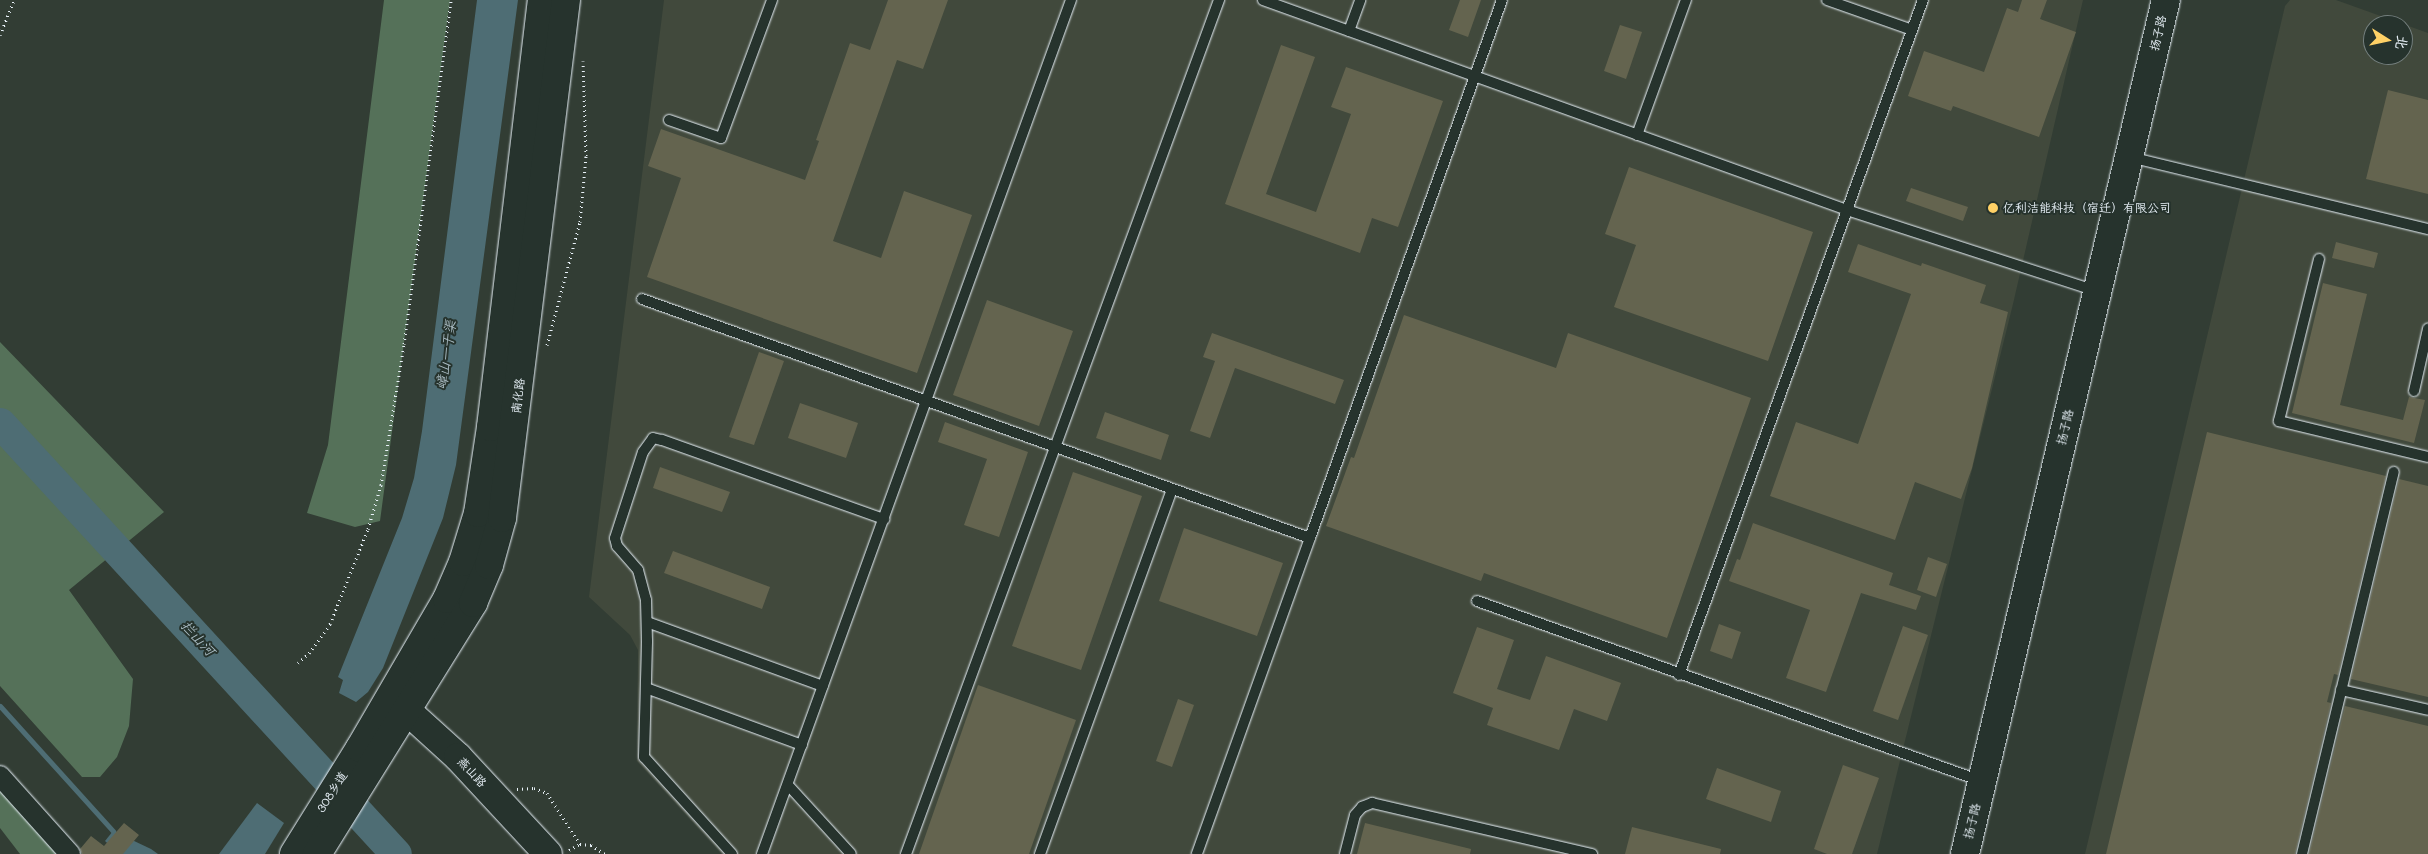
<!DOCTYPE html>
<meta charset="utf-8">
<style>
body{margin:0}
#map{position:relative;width:2428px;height:854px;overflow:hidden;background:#323d34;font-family:Mali,"LXGW WenKai TC",sans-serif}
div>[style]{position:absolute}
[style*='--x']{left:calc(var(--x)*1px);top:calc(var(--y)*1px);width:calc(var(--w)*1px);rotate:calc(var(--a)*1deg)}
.built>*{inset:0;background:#41493c}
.green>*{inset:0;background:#557159}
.water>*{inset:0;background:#4e6d74}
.stream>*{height:5px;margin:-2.5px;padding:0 2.5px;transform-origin:2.5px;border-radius:2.5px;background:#4e6d74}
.river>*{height:31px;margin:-15.5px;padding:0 15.5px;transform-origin:15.5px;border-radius:15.5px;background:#4e6d74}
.building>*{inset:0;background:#64644f}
.path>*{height:3px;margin-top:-1.5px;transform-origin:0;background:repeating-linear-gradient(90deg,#e8f1f8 0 1px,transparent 0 5px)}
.roads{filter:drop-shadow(0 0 1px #e8f1f8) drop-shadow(0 0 1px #e8f1f8)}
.lane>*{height:10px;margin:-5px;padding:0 5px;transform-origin:5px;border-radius:5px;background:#26332d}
.street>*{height:20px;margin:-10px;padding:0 10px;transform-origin:10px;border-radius:10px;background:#26332d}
.secondary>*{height:28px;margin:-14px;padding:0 14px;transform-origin:14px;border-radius:14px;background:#26332d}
.dots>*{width:14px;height:14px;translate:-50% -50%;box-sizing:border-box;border:2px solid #26332d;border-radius:50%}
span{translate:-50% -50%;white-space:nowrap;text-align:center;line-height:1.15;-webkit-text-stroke:4px #26332d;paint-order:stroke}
.street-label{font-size:12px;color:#e8f1f8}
.poi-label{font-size:12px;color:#e8f1f8}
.left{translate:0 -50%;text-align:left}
.water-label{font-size:14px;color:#aabcc3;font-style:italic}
.north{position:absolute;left:2363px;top:15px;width:50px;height:50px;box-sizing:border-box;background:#26332d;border:1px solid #747f7e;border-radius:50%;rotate:100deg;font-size:14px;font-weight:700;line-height:20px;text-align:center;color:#e8f1f8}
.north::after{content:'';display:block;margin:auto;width:18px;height:22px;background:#ffd166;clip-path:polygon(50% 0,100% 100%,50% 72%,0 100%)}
</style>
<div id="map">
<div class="built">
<i style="clip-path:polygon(664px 0,2083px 0,2013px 304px,1877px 854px,722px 854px,637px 761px,638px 650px,630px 635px,589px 597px)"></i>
<i style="clip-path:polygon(evenodd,2290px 0,2336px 0,2428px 33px,2428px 854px,2085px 854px,2285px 6px,2290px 0,2373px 25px,2403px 25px,2403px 55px,2373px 55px,2373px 25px)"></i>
</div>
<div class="green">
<i style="clip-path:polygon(384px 0,450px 0,380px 521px,355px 527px,307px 513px,328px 445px)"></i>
<i style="clip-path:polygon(0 342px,164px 512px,69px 590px,133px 679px,129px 726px,117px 757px,100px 777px,82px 777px,0 686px)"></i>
<i style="clip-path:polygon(0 784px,62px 854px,20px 854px,0 828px)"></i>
</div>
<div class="water">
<i style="clip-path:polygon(477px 0,518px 0,456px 465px,443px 518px,383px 668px,368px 692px,356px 702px,339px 693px,343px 680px,338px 677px,402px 518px,414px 478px,422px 431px)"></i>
<i style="clip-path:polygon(257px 803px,284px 823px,265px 854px,219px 854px)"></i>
<i style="clip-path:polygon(113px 831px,151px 849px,158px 854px,119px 854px,105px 841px)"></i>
</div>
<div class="stream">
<i style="--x:0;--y:706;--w:169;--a:47.9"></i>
</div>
<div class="river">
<i style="--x:0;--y:423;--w:585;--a:47.42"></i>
</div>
<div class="building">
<i style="clip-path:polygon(888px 0,948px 0,923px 69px,897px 60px,833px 241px,881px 258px,904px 191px,972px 215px,917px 373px,647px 277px,681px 178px,648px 166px,661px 129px,805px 180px,819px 141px,816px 140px,850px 43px,870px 50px)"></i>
<i style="clip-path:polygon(1460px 0,1481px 0,1468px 37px,1449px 30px)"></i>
<i style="clip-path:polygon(2022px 0,2047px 0,2040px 19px,2076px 32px,2039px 137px,1953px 106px,1951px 111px,1908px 96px,1924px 51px,1984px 72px,2007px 8px,2018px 12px)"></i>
<i style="clip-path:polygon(1620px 25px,1642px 32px,1626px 79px,1604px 71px)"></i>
<i style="clip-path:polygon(1281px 45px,1315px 57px,1266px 194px,1316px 212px,1351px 114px,1331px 107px,1346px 67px,1443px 101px,1398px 227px,1372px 218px,1360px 253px,1225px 204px)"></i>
<i style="clip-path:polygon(2388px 90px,2428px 100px,2428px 194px,2366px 179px)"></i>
<i style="clip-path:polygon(1629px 167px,1813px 232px,1768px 361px,1614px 307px,1636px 245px,1605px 234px)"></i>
<i style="clip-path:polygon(1911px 188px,1968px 207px,1963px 221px,1906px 201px)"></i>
<i style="clip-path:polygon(2336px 242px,2378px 253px,2374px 268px,2332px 258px)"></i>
<i style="clip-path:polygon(1858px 244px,1921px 266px,1922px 263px,1986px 285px,1980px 303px,2008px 312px,1972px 468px,1961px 499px,1915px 482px,1895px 540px,1770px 496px,1796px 422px,1858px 444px,1911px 294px,1848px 272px)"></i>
<i style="clip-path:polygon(2323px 283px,2367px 294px,2340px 405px,2403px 420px,2409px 397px,2425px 400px,2414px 443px,2292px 413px)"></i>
<i style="clip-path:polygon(987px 300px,1073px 331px,1039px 426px,953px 395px)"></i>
<i style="clip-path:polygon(1404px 315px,1556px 368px,1568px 333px,1751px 398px,1667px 638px,1484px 573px,1481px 581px,1326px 526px,1351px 457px,1354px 458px)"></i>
<i style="clip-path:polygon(1212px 333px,1344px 380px,1335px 404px,1235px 368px,1210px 438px,1190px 431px,1215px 361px,1203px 357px)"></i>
<i style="clip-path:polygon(759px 352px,784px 361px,754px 445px,729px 437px)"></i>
<i style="clip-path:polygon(800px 403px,858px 423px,846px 458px,788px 438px)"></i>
<i style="clip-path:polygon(1105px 412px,1169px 435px,1161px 460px,1096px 438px)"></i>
<i style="clip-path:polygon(945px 422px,1028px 452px,999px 537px,964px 525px,987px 459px,938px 442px)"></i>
<i style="clip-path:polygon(2207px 432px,2386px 476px,2338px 675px,2334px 674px,2327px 702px,2331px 703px,2295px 854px,2106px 854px)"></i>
<i style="clip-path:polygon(660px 467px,730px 492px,722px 512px,653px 488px)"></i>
<i style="clip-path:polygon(1073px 472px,1142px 496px,1081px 670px,1012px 646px)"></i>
<i style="clip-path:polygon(2399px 479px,2428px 486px,2428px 697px,2351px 679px)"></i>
<i style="clip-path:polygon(1753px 523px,1893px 573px,1889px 585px,1921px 596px,1916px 610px,1861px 593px,1826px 692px,1786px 678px,1810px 610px,1729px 581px,1737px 559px,1740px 560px)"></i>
<i style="clip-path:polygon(1184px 528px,1283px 563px,1257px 636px,1159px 601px)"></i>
<i style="clip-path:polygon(673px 551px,770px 587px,762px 609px,664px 573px)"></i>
<i style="clip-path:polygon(1928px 557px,1947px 564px,1936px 597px,1917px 590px)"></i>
<i style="clip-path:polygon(1719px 624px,1741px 632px,1732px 659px,1710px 651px)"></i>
<i style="clip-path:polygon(1903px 626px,1928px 635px,1898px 720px,1873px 711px)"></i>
<i style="clip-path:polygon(1477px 627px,1514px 640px,1497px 689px,1530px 700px,1546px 656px,1621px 683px,1607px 721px,1574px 709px,1559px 750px,1487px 725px,1493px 708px,1453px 693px)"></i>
<i style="clip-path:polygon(978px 685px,1076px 720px,1029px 854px,919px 854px)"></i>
<i style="clip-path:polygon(1178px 699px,1194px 705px,1172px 767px,1156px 761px)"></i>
<i style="clip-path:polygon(2345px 706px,2428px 726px,2428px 854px,2309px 854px)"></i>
<i style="clip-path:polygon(1843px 765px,1879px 778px,1852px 854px,1827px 854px,1814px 849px)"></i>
<i style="clip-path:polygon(1717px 768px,1781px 791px,1771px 822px,1706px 799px)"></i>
<i style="clip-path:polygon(124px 823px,139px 835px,123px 854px,82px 854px,80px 849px,91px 836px,104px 846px)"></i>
<i style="clip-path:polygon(1365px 823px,1471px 849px,1470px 854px,1357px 854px)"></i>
<i style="clip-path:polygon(1632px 827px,1721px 849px,1720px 854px,1625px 854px)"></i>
</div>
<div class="path">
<i style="--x:0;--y:35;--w:38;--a:-68"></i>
<i style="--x:547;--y:345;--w:127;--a:-75"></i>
<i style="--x:580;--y:222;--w:66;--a:-84.8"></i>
<i style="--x:586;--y:156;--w:95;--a:-91.8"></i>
<i style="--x:298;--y:663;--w:15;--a:-42"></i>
<i style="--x:309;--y:653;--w:36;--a:-54"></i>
<i style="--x:330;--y:624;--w:102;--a:-68.2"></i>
<i style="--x:368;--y:529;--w:46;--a:-73.5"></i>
<i style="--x:381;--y:485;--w:143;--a:-80.7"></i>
<i style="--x:404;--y:344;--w:347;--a:-82.2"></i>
<i style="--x:517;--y:789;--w:17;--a:-3"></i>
<i style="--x:534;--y:788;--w:14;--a:21"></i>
<i style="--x:547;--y:793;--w:61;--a:57.1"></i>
<i style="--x:569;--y:850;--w:13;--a:-29"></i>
<i style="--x:580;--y:844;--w:11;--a:5"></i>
<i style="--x:591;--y:845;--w:17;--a:33"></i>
</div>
<div class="roads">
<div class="lane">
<i style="--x:1263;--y:0;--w:621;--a:19.78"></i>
<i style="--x:1847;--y:210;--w:262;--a:18"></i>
<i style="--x:1827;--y:0;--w:90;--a:19.4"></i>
<i style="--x:1349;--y:31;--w:33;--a:-70"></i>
<i style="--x:669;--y:120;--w:55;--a:19.1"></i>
<i style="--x:721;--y:138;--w:147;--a:-69.7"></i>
<i style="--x:1637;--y:135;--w:144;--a:-70.1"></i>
<i style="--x:2130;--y:157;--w:307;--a:13.6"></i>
<i style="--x:2319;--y:259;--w:167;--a:103.9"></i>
<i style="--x:2279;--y:421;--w:153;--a:13.6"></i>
<i style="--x:642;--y:299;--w:709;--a:19.69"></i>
<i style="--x:1310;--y:538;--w:336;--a:109.7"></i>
<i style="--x:2414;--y:391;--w:64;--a:-77.3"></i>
<i style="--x:1310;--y:538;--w:571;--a:-70.36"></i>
<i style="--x:1477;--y:601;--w:535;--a:19.65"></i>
<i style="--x:647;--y:622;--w:187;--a:20"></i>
<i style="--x:1679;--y:675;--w:718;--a:-70.13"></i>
<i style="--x:646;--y:688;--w:166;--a:20.1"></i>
<i style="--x:2341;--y:690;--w:89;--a:12.9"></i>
<i style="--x:788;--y:785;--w:93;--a:47.6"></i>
<i style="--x:732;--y:854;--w:131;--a:-132.2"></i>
<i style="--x:644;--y:757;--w:116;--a:-88.5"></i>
<i style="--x:647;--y:641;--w:41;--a:-91.4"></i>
<i style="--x:646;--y:600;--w:31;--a:-105"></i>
<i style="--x:638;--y:570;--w:32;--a:-131"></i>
<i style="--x:617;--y:546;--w:8;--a:-104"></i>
<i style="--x:615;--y:538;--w:90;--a:-72"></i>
<i style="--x:643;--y:452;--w:17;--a:-54"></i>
<i style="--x:653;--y:438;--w:9;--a:13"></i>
<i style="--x:662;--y:440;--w:236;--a:19.6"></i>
<i style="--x:762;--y:854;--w:908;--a:-70.11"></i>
<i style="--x:906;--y:854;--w:910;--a:-69.87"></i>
<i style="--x:1040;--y:854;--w:388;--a:-70.1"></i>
<i style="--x:1345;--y:854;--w:40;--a:-75.6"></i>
<i style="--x:1355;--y:815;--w:11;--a:-49"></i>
<i style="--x:1362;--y:807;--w:11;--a:-22"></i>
<i style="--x:1372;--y:803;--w:226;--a:13.1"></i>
<i style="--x:2302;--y:854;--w:393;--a:-76.5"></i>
</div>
<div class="street">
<i style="--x:0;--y:776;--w:105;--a:48.1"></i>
</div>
<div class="secondary">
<i style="--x:393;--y:698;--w:88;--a:42.2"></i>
<i style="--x:458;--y:757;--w:132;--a:47.1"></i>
<i style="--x:294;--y:854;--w:125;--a:-58.1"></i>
<i style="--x:360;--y:748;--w:173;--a:-59.7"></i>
<i style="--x:447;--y:599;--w:40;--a:-66.6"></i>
<i style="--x:463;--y:562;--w:51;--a:-73"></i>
<i style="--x:478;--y:513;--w:87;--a:-81.4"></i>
<i style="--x:491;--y:427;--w:430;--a:-83.2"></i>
<i style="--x:317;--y:854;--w:296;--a:-58.1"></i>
<i style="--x:473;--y:603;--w:41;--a:-67.2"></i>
<i style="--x:489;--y:565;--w:49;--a:-74.5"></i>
<i style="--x:502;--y:518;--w:522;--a:-82.96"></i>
<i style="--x:1965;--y:854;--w:877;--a:-76.76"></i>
</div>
</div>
<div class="dots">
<i style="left:1993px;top:208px;background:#ffd166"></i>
</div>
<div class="street-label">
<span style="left:2158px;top:33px;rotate:-77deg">扬子路</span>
<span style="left:518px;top:396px;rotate:-83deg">南化路</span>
<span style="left:2065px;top:427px;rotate:-77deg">扬子路</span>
<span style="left:472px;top:772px;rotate:47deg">燕山路</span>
<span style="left:332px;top:792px;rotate:-58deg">308乡道</span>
<span style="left:1972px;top:821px;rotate:-77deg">扬子路</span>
</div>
<div class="poi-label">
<span class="left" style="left:2003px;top:208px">亿利洁能科技（宿迁）有限公司</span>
</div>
<div class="water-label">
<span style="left:446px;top:355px;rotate:-82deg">嶂山一干渠</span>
<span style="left:198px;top:638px;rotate:47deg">拦山河</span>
</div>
<div class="north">北</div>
</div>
